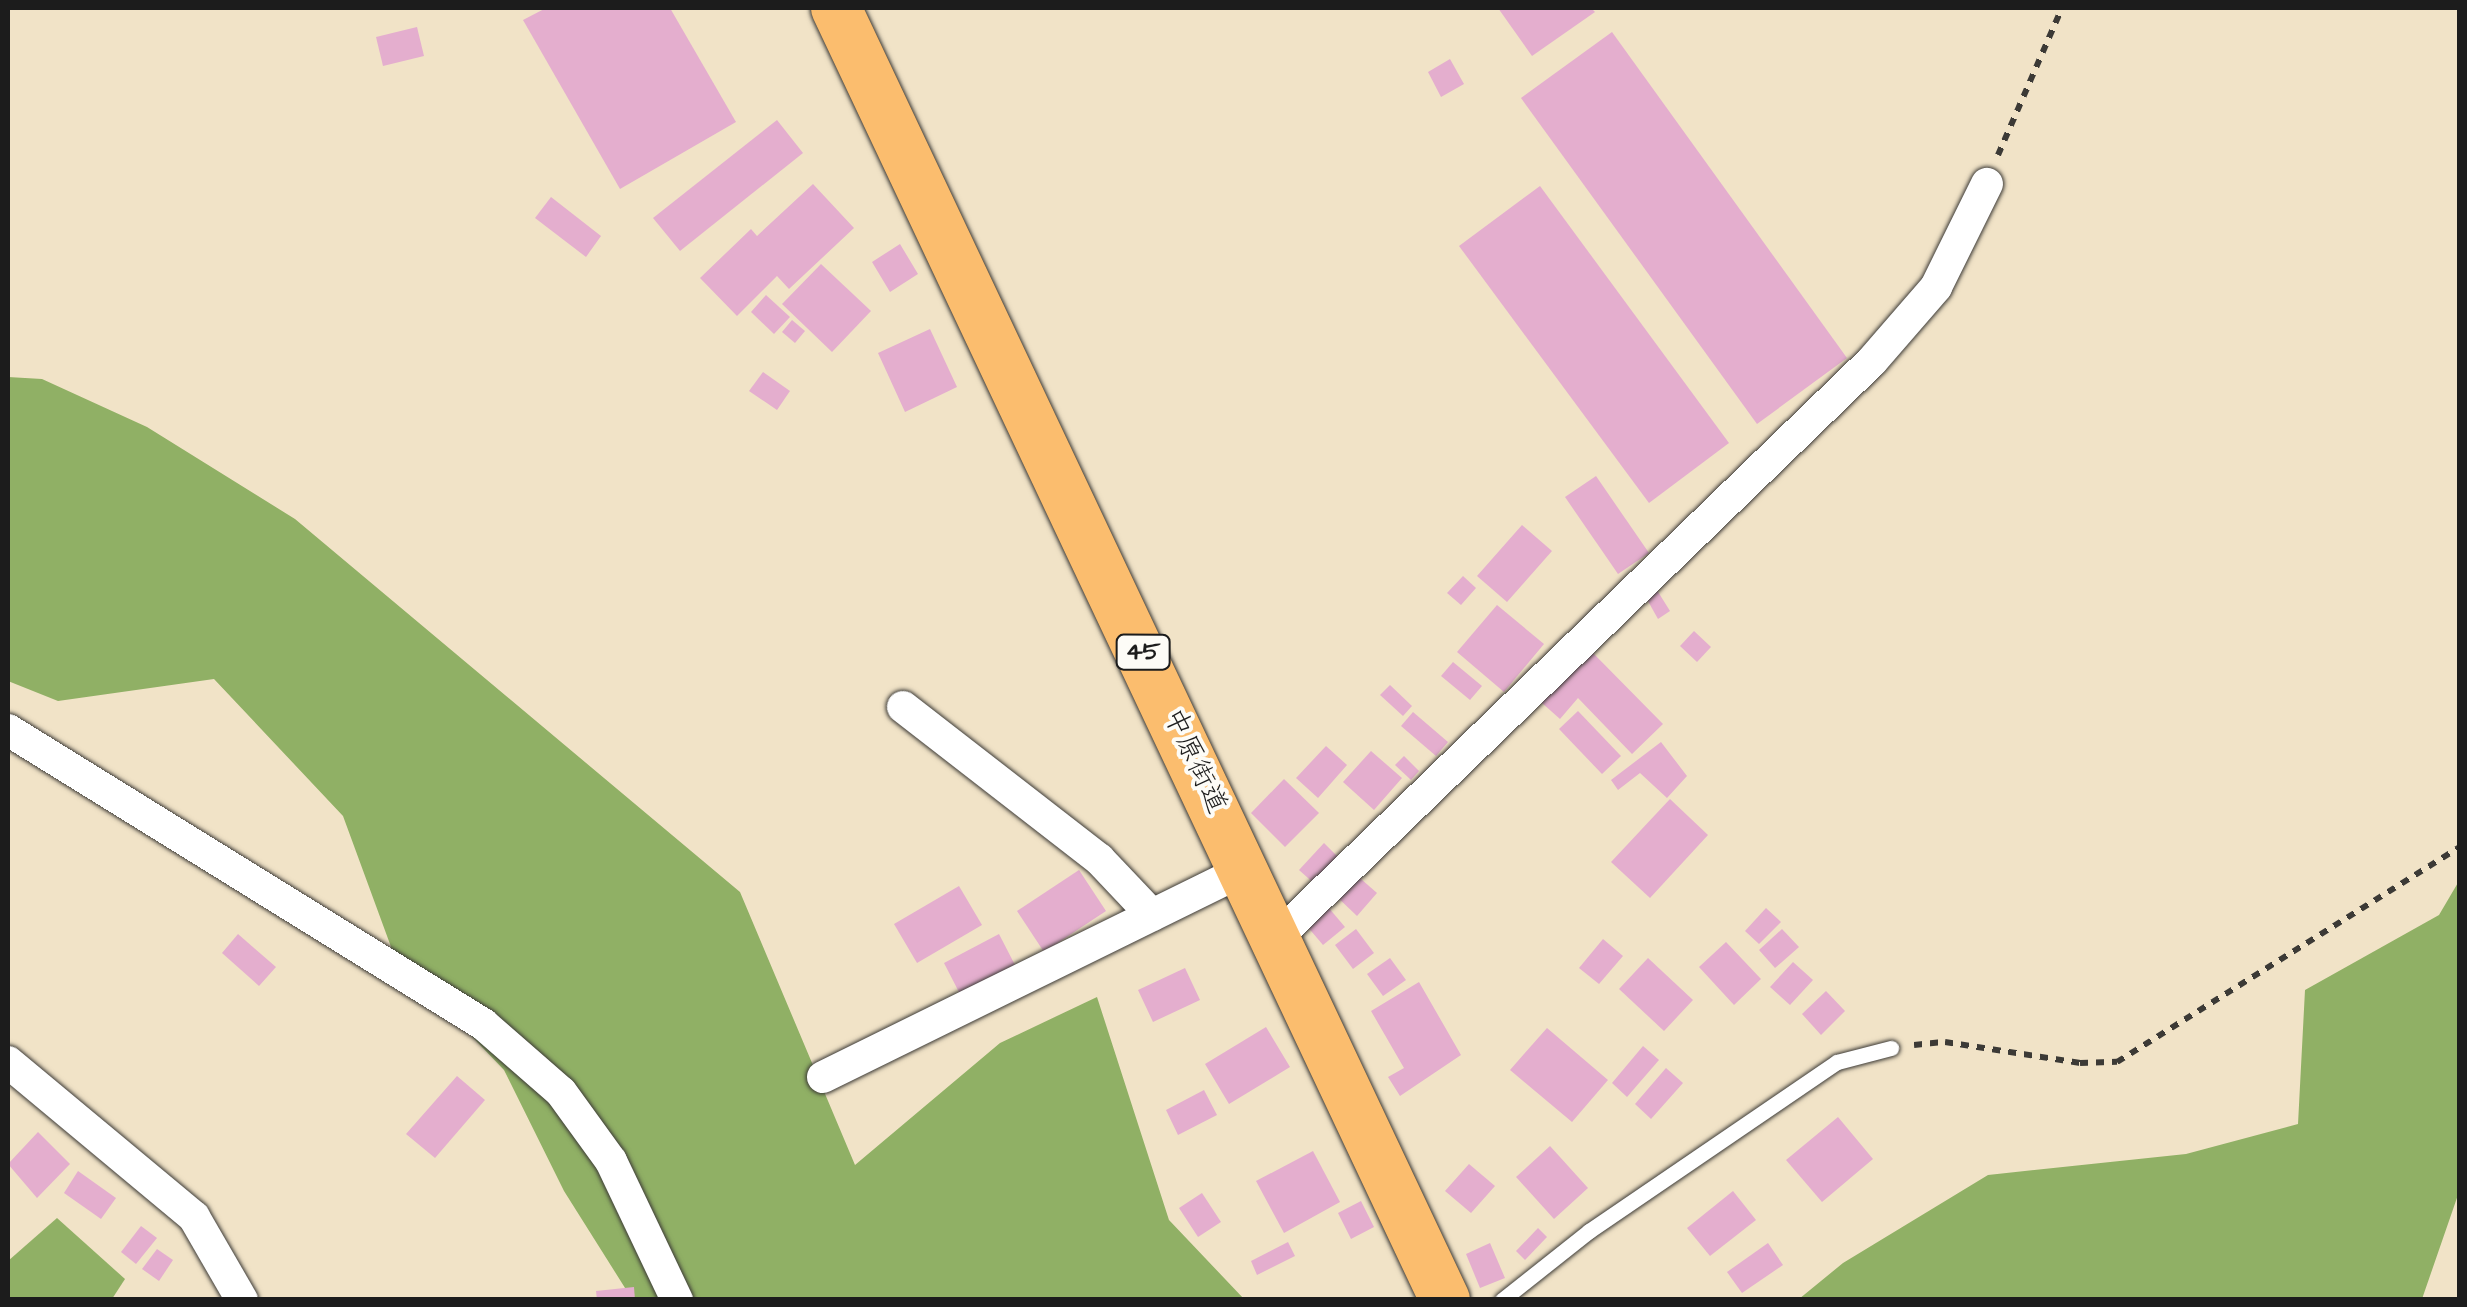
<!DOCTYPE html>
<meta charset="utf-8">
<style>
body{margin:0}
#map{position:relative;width:2467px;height:1307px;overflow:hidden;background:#f1e3c7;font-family:"Architects Daughter","Klee One",sans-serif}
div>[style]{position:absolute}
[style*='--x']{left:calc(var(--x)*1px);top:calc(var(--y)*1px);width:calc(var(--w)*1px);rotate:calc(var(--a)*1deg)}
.forest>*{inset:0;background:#90b065}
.building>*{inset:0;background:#e4aece}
.path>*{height:6px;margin-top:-3px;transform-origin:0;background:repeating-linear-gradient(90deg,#3c3a36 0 8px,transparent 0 16px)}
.roads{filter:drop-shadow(0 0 2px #3c3a36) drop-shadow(0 0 2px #3c3a36)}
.lane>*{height:15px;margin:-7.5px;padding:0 7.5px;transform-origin:7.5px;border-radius:7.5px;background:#fff}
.street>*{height:32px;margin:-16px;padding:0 16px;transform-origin:16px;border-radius:16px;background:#fff}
.primary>*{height:50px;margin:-25px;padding:0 25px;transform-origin:25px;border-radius:25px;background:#fbbd6e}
span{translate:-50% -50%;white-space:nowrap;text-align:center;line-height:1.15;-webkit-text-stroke:8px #fdfcf7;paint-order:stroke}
.shield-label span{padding:2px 8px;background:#fdfcf7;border:2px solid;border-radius:8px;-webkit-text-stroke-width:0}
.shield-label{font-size:25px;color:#1c1c1c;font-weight:700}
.street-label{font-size:28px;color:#1c1c1c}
.frame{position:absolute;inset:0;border:10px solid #1c1c1c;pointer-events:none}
</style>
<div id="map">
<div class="forest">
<i style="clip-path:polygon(8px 377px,42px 379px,147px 427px,295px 519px,740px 892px,855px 1165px,1000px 1043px,1097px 997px,1169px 1220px,1244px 1299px,632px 1299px,564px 1191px,504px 1070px,394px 955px,343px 816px,214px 679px,58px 701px,8px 681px)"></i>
<i style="clip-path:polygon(2459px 881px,2459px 1192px,2422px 1299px,1799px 1299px,1843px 1263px,1988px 1175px,2186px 1154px,2298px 1124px,2305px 990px,2439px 915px)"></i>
<i style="clip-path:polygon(57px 1218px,125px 1279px,112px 1299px,8px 1299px,8px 1261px)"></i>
</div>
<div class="building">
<i style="clip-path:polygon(546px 8px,670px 8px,736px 122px,620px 189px,523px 20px)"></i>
<i style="clip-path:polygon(1498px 8px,1591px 8px,1595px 12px,1532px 56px)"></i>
<i style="clip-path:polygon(417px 27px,424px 56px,383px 66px,376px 37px)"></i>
<i style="clip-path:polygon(1612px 32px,1847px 358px,1757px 424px,1521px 98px)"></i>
<i style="clip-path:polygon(1450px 59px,1464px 84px,1441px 97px,1428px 72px)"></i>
<i style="clip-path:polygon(777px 120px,803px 153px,680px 251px,653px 218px)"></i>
<i style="clip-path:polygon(813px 184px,854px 228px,789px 289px,777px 276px,737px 316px,700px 278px,751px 229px,757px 236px)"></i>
<i style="clip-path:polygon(1540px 186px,1729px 443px,1649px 503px,1459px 246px)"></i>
<i style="clip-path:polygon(551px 197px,601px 236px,586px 257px,535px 218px)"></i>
<i style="clip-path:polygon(900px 244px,918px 274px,890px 292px,872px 262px)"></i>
<i style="clip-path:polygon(821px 264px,871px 311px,832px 352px,782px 304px)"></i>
<i style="clip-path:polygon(766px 295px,790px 317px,774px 334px,751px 312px)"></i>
<i style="clip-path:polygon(792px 320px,805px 331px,795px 343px,782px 332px)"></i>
<i style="clip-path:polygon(930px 329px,957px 387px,905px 412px,878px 353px)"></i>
<i style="clip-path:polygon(763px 372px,790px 391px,777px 410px,749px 391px)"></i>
<i style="clip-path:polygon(1596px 476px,1649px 553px,1618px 574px,1565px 497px)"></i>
<i style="clip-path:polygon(1522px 525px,1552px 551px,1507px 602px,1477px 576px)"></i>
<i style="clip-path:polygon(1463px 576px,1476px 588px,1461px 605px,1447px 593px)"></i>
<i style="clip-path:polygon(1655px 587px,1670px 611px,1658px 619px,1644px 594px)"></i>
<i style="clip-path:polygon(1497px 605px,1544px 644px,1504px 692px,1457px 652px)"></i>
<i style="clip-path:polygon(1694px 631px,1711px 647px,1697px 662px,1680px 646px)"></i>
<i style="clip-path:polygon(1593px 653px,1663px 724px,1632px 754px,1578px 698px,1560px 719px,1533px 695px)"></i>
<i style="clip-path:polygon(1453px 662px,1482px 686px,1470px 700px,1441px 676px)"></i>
<i style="clip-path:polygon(1390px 685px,1412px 706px,1403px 716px,1380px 695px)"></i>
<i style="clip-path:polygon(1578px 711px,1621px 756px,1602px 774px,1559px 729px)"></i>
<i style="clip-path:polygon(1413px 712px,1448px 742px,1436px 756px,1401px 726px)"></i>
<i style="clip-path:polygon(1661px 742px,1687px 776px,1667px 798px,1640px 773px,1618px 790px,1611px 780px)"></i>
<i style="clip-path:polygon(1326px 746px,1347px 765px,1318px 798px,1296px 778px)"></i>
<i style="clip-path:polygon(1371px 751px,1402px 778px,1374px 810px,1343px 782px)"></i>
<i style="clip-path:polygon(1404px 756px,1419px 771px,1411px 780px,1395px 765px)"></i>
<i style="clip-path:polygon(1284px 779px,1319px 813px,1285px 847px,1251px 813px)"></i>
<i style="clip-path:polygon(1670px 799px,1708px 835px,1650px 898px,1611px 862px)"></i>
<i style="clip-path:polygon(1324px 843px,1342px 861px,1317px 886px,1299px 870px)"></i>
<i style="clip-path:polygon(1079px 870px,1106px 911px,1044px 952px,1017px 911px)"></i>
<i style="clip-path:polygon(1353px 872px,1377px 893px,1357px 916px,1334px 894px)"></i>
<i style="clip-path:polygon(959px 886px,982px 925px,917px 963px,894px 924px)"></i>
<i style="clip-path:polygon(1328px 907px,1345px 927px,1323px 945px,1306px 925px)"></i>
<i style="clip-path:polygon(1766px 908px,1781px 922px,1759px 944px,1745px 931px)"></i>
<i style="clip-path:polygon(1356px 929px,1374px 953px,1353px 969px,1335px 945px)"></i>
<i style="clip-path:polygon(1782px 929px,1799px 947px,1775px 968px,1759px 950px)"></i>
<i style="clip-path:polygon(238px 934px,276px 967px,259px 986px,222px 953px)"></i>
<i style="clip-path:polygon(999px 934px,1016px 967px,961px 996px,944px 963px)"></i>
<i style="clip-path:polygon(1603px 939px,1623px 956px,1599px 984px,1579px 968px)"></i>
<i style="clip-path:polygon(1726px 942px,1761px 979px,1734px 1005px,1699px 967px)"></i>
<i style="clip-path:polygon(1390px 958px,1406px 980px,1383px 996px,1367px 974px)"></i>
<i style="clip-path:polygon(1648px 958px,1693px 1000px,1664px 1031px,1619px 989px)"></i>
<i style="clip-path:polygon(1793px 962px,1813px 980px,1790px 1005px,1770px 987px)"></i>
<i style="clip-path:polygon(1185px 968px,1200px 1000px,1153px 1022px,1138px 990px)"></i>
<i style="clip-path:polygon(1419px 982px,1461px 1055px,1400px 1096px,1388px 1077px,1404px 1068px,1371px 1011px)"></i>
<i style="clip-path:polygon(1826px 991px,1845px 1011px,1821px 1035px,1802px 1014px)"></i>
<i style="clip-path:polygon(1266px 1027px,1290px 1067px,1229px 1104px,1205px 1064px)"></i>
<i style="clip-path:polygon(1547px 1028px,1608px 1080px,1572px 1122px,1510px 1070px)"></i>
<i style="clip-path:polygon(1643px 1046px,1659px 1060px,1627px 1097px,1612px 1083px)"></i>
<i style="clip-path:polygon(1666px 1068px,1683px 1083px,1651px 1119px,1635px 1104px)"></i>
<i style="clip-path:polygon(457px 1076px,485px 1100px,435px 1158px,406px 1134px)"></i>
<i style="clip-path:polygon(1204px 1090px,1217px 1115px,1178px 1135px,1166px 1110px)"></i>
<i style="clip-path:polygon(1838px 1117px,1873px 1159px,1822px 1202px,1786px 1160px)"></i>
<i style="clip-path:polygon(38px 1132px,70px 1164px,37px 1198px,8px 1164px)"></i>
<i style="clip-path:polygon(1550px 1146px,1588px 1188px,1554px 1219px,1516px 1177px)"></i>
<i style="clip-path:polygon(1313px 1151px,1340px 1202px,1284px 1233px,1256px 1181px)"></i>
<i style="clip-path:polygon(1469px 1164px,1495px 1186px,1471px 1213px,1445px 1191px)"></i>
<i style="clip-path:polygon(78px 1171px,116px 1198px,101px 1219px,64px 1193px)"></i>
<i style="clip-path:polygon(1733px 1191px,1756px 1220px,1710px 1256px,1687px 1228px)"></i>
<i style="clip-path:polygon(1202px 1193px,1221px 1222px,1198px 1237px,1179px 1208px)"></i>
<i style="clip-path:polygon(1361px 1201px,1374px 1227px,1351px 1239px,1338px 1213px)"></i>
<i style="clip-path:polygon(141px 1226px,157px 1238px,136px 1264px,121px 1252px)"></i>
<i style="clip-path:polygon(1538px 1228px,1547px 1237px,1525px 1260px,1516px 1251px)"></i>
<i style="clip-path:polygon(1288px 1242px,1295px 1256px,1257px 1275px,1251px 1261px)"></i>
<i style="clip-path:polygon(1490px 1243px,1505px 1278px,1480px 1288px,1466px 1254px)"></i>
<i style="clip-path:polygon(1768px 1243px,1783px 1265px,1742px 1293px,1727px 1272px)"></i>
<i style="clip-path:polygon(157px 1249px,173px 1260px,159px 1281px,142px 1269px)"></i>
<i style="clip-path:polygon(634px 1287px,635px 1300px,597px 1300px,596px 1291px)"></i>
</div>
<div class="path">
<i style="--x:1998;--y:155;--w:160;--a:-66.5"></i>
<i style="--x:1914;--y:1045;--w:31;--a:-6"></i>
<i style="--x:1945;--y:1042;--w:137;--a:8.8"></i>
<i style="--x:2080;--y:1063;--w:37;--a:-2"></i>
<i style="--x:2117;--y:1062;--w:405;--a:-32.1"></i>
</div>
<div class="roads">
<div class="lane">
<i style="--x:1502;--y:1300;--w:111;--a:-38.4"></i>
<i style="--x:1589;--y:1231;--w:300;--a:-34.3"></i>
<i style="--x:1837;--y:1062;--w:56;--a:-14.5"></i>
</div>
<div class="street">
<i style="--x:903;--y:707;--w:248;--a:37.8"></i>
<i style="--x:1099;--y:859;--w:77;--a:46.6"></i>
<i style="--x:8;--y:730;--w:559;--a:31.76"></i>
<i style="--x:483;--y:1024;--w:103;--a:41.1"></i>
<i style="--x:561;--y:1092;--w:85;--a:54.1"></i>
<i style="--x:611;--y:1161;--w:154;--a:64.6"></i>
<i style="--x:1277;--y:937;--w:828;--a:-44.07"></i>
<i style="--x:1872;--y:361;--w:98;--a:-49.1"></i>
<i style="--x:1936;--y:287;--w:115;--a:-63.7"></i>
<i style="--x:8;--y:1062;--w:242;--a:39.8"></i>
<i style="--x:194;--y:1217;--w:96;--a:60"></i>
<i style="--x:823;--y:1077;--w:471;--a:-26.2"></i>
</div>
<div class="primary">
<i style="--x:836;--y:8;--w:1428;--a:64.76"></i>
</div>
</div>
<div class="shield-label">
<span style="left:1143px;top:652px">45</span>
</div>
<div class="street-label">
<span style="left:1195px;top:761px;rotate:65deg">中原街道</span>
</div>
<div class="frame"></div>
</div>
